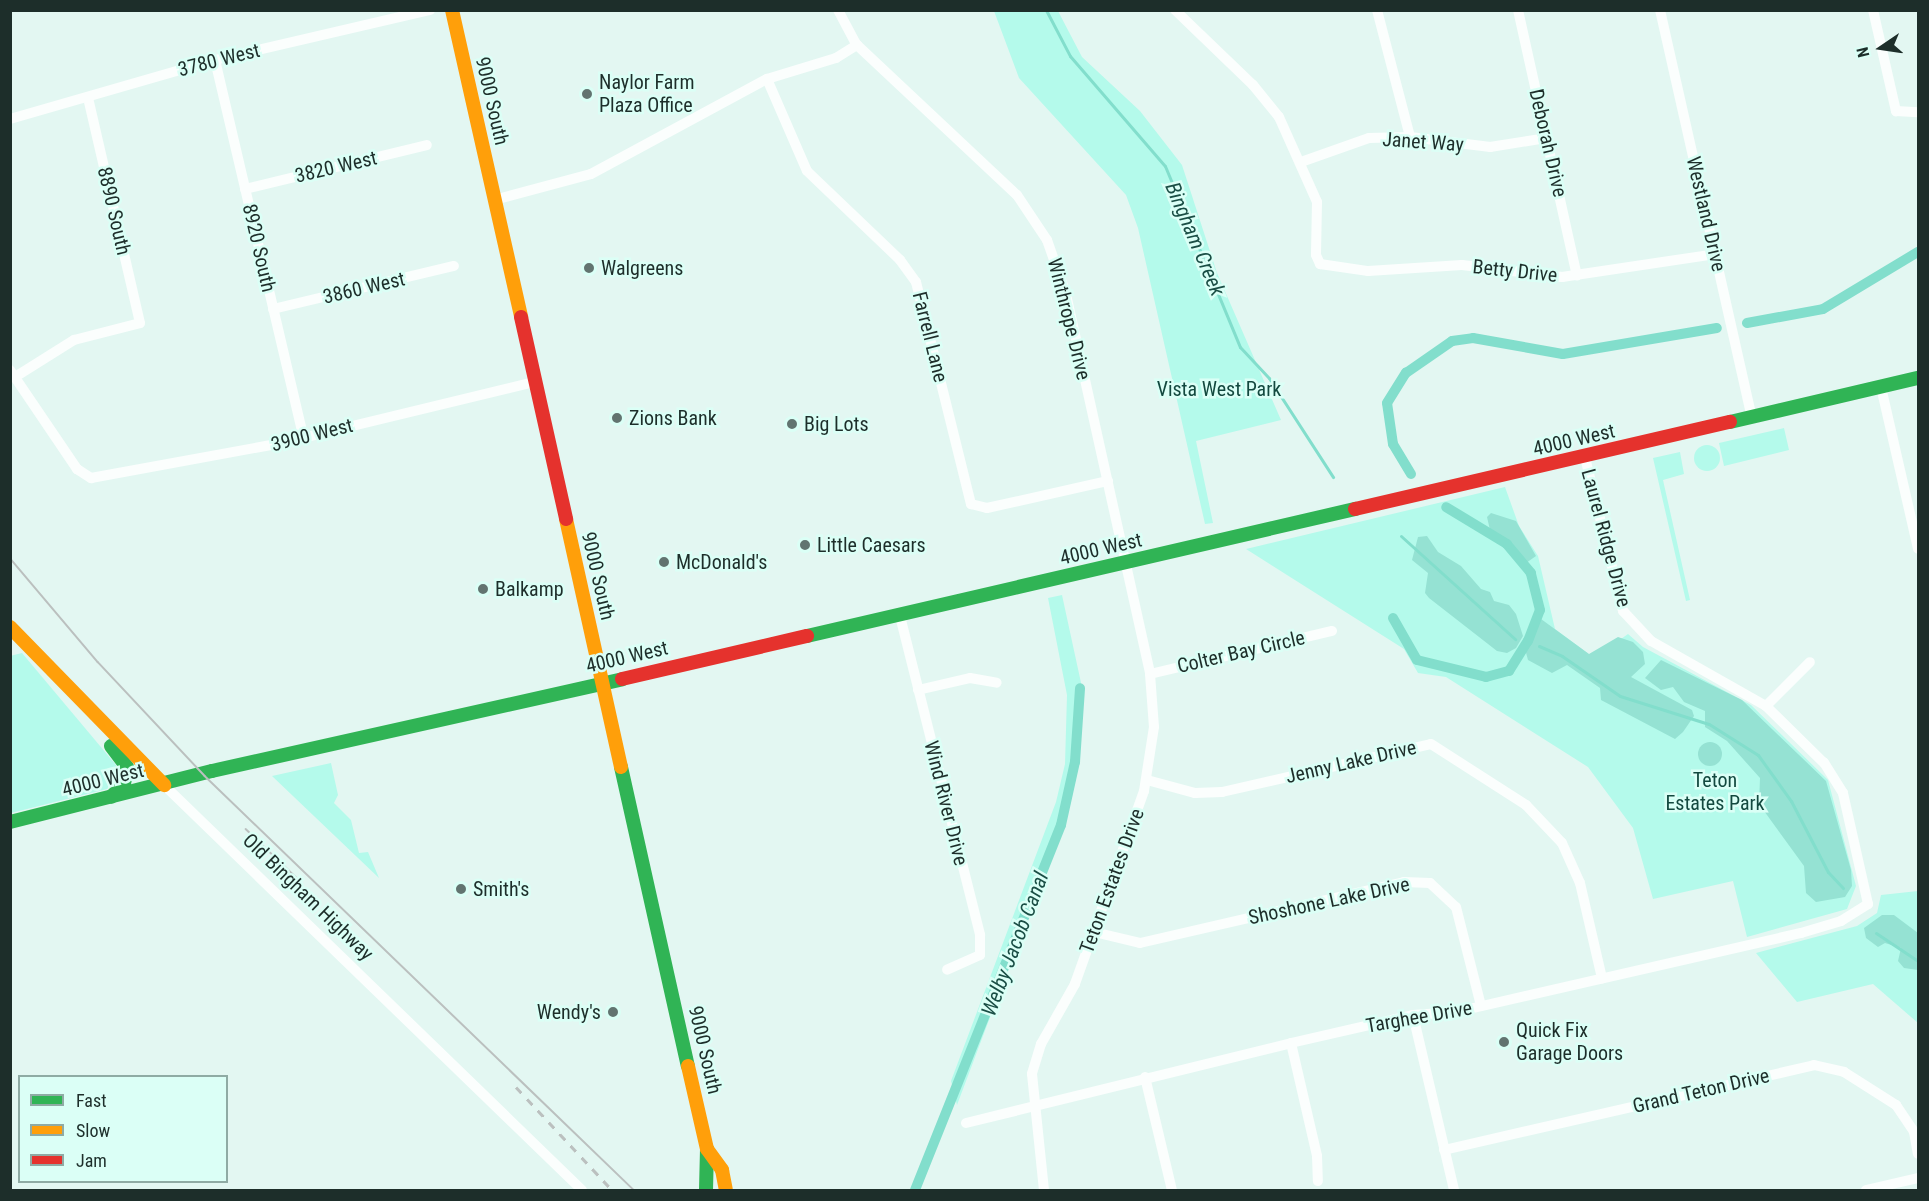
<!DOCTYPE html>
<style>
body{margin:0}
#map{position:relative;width:1929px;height:1201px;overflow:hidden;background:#e3f7f2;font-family:"Roboto Condensed",sans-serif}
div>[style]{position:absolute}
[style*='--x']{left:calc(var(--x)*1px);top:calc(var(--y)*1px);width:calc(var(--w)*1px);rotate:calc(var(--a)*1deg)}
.green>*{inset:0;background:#b4faeb}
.round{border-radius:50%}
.forest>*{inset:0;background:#95e2d3}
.stream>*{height:3px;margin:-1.5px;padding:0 1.5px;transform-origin:1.5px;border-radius:1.5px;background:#82decc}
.canal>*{height:10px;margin:-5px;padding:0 5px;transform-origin:5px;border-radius:5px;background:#82decc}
.street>*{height:10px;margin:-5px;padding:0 5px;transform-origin:5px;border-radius:5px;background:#fbfefd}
.fast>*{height:14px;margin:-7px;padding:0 7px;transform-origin:7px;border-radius:7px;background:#30b455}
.slow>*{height:14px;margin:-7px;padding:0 7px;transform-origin:7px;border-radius:7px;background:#ff9f0a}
.jam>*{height:14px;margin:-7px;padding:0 7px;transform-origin:7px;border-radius:7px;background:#e5322d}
.tram>*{height:1.5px;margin:-0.75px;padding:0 0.75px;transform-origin:0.75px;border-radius:0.75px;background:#bbc0bf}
.rail>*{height:3px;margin-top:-1.5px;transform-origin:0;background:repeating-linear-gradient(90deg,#bbc0bf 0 8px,transparent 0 16px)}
.dots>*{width:16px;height:16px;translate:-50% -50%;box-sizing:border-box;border:3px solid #dbfff6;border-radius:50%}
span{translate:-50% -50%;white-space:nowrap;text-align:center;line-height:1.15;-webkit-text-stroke:5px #dbfff6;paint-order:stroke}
.street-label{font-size:20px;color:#1d2e2a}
.poi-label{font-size:20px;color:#1d2e2a}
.left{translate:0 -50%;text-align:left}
.right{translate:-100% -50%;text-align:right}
.park-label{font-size:20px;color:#13493f}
.water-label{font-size:21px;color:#1a4e45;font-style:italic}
.frame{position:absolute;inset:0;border:12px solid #1d2e2a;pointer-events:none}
.legend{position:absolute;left:18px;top:1075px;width:210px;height:108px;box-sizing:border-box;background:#dbfff6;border:2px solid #8faba4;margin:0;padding:8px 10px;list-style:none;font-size:18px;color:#1d2e2a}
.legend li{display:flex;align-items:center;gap:12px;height:30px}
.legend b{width:30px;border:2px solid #8faba4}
.north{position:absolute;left:1851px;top:18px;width:60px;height:60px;-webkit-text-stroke:4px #dbfff6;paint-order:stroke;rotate:257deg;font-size:16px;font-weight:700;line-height:24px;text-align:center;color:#1d2e2a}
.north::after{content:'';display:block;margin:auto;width:21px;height:27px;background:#1d2e2a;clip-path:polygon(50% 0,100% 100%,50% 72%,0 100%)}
</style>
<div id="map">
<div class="green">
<i style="clip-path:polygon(994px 11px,1058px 11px,1082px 57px,1140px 111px,1182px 165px,1217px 273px,1281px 420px,1196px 441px,1213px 523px,1205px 524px,1138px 228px,1126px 195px,1019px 78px)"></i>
<i style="clip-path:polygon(1784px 428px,1789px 450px,1724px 466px,1719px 443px)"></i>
<i class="round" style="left:1694px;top:445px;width:26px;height:26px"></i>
<i style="clip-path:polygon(1680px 452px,1684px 474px,1663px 480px,1690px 600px,1686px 601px,1653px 458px)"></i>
<i style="clip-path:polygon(1505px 487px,1519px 526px,1538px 556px,1555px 629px,1594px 658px,1628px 634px,1643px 647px,1751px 705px,1828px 780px,1856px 886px,1847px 909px,1747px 937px,1733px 881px,1653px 899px,1633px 828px,1588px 767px,1446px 677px,1418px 673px,1404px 649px,1246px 549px)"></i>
<i style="clip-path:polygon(1062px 595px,1083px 692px,1079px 764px,1070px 805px,957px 1105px,951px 1081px,1056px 802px,1065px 764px,1067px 695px,1048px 598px)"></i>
<i style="clip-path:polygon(22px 653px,116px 765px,118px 777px,107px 789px,11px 813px,10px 656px)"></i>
<i style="clip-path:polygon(331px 763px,338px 795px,334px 803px,351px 820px,359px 853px,368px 852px,379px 878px,272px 776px)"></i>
<i style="clip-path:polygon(1918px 891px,1918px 1023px,1873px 984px,1797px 1002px,1756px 953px,1857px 926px,1877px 913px,1881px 895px)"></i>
</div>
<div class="forest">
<i style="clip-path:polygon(1491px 513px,1516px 521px,1536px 556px,1526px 563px,1513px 556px,1490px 530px,1487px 517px)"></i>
<i style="clip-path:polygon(1427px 536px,1438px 552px,1461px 566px,1481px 589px,1490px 592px,1494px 601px,1509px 605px,1516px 614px,1523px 636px,1516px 648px,1507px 653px,1497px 651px,1429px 598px,1425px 593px,1428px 573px,1412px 560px,1418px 537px)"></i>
<i style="clip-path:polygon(1541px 619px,1589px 654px,1618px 637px,1633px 642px,1643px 652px,1645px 664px,1631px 677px,1692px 710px,1694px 716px,1683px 732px,1675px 739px,1601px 700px,1600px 688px,1567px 665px,1552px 673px,1528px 660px,1525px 649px)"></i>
<i style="clip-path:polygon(1661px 660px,1742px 700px,1826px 781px,1851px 870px,1852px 886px,1845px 897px,1816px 902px,1806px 893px,1804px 866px,1759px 804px,1760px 778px,1727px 741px,1705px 727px,1705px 711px,1684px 702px,1673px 687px,1661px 690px,1645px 678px)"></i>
<i class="round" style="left:1698px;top:742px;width:24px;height:24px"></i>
<i style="clip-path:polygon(1882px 915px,1894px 915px,1918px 933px,1918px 970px,1904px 968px,1898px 961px,1901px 948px,1885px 943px,1878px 947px,1866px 938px,1864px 928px)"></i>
</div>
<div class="stream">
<i style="--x:1046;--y:10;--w:52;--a:62.4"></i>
<i style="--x:1070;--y:56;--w:145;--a:49.2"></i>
<i style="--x:1165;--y:166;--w:196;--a:67.5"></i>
<i style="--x:1240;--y:347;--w:42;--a:46.9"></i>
<i style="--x:1269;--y:378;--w:118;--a:57.1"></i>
<i style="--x:1401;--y:536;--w:154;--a:42.1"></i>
<i style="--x:1539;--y:646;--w:25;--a:23"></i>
<i style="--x:1562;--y:656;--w:70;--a:34.6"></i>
<i style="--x:1620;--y:696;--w:93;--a:17.5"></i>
<i style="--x:1709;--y:724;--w:58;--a:32.3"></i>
<i style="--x:1758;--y:755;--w:57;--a:54.3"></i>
<i style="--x:1791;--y:801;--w:80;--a:62.5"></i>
<i style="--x:1828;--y:872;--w:22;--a:47"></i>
<i style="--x:1876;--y:933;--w:50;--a:33.7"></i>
</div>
<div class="canal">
<i style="--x:1747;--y:323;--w:77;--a:-10.4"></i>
<i style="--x:1823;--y:309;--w:111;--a:-31"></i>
<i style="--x:1411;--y:474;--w:35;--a:-121"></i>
<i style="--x:1393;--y:444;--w:41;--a:-98.3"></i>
<i style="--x:1387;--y:403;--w:36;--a:-58"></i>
<i style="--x:1406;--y:373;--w:56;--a:-34.8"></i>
<i style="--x:1452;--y:341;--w:21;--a:-8"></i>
<i style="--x:1473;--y:338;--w:91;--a:10.1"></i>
<i style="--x:1563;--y:354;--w:156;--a:-9.6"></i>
<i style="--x:1393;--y:618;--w:48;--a:60.3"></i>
<i style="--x:1417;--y:660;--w:71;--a:13.8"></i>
<i style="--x:1486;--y:677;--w:24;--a:-15"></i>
<i style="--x:1509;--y:671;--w:36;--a:-58"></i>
<i style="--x:1528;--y:641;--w:33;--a:-69"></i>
<i style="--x:1540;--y:610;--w:38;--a:-104"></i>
<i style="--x:1531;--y:573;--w:38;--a:-130"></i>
<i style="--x:1507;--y:544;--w:71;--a:-148.8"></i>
<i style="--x:915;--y:1190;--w:393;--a:-68.2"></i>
<i style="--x:1061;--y:825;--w:65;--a:-77.5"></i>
<i style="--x:1075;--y:762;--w:74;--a:-86.1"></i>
</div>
<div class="street">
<i style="--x:838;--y:10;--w:40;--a:62"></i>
<i style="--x:857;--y:45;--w:219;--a:43.2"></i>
<i style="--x:1017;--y:195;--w:54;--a:56.3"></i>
<i style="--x:1047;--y:240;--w:57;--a:70.6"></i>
<i style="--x:1066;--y:294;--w:389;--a:77.5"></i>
<i style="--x:1150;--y:674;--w:53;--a:85.7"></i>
<i style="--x:1154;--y:727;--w:65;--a:98.9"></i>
<i style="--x:1144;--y:791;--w:205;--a:109.7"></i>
<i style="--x:1075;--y:984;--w:69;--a:119.5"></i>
<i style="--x:1041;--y:1044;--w:31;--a:107"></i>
<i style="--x:1032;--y:1074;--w:117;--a:84.1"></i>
<i style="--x:1175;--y:10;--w:108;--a:43.9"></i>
<i style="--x:1253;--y:85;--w:41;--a:50.9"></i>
<i style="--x:1279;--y:117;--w:93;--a:65.9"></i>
<i style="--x:1317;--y:202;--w:53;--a:91.1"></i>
<i style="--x:1316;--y:255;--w:10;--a:66"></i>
<i style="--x:1320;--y:264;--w:49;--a:8.3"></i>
<i style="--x:1368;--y:271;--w:94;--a:-3.7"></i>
<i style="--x:1462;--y:265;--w:101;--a:6.8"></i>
<i style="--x:1562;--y:277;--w:155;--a:-8.5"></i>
<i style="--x:1377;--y:10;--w:131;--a:75.4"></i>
<i style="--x:1518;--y:10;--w:272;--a:77.5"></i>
<i style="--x:1660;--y:10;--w:417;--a:77.3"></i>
<i style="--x:1873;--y:10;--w:104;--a:77.2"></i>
<i style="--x:1896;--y:111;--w:22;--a:3"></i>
<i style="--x:215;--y:60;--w:386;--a:76.8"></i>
<i style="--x:767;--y:79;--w:100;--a:66.5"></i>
<i style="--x:807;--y:171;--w:129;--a:43.7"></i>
<i style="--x:900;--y:260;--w:27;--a:54"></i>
<i style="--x:916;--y:282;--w:229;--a:76.1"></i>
<i style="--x:971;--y:504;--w:16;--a:14"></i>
<i style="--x:987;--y:508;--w:124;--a:-12.6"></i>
<i style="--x:10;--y:119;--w:213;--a:-16.1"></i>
<i style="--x:215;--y:60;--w:221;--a:-13.1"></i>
<i style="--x:1301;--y:162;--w:72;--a:-19.4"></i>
<i style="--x:1369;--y:138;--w:41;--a:-1.4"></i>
<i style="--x:1410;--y:137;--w:81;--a:7.1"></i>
<i style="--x:1490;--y:147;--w:58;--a:-9"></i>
<i style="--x:245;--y:189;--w:187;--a:-13.6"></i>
<i style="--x:494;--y:200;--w:100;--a:-15"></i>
<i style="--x:591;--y:174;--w:200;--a:-28.4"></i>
<i style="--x:767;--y:79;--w:72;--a:-16.9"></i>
<i style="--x:836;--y:58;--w:25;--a:-32"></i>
<i style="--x:273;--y:309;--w:186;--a:-13.4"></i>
<i style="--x:10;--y:370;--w:120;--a:55.9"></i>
<i style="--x:77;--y:469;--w:17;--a:33"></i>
<i style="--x:91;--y:478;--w:194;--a:-10.4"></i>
<i style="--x:282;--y:443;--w:260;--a:-13.6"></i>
<i style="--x:15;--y:377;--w:70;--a:-32.1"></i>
<i style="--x:74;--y:340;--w:68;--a:-14.4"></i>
<i style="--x:140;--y:323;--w:231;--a:-103"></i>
<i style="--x:1881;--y:387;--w:166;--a:77.1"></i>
<i style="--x:900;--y:616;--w:329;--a:75.9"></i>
<i style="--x:980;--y:935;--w:20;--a:90"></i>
<i style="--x:980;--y:955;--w:36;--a:156"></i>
<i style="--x:1150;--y:674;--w:187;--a:-13.3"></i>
<i style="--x:918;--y:690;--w:53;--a:-13"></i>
<i style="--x:970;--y:678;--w:27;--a:10"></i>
<i style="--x:1766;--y:706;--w:62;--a:-45"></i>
<i style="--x:1147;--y:780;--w:50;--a:15.2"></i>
<i style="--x:1195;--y:793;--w:27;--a:-2"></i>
<i style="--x:1222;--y:792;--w:214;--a:-12.9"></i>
<i style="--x:1431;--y:744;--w:113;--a:32.7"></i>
<i style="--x:1526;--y:805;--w:52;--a:46.5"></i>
<i style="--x:1562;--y:843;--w:44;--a:65.8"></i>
<i style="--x:1580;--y:883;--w:98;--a:77"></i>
<i style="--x:164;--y:785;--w:582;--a:44.1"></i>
<i style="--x:1094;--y:932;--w:47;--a:13.4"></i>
<i style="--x:1140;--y:943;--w:271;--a:-13"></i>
<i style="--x:1404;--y:882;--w:26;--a:2"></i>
<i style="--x:1430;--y:883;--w:35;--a:43"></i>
<i style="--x:1456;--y:907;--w:102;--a:75.8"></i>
<i style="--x:1413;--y:1015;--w:180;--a:76.8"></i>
<i style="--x:1291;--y:1043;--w:116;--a:77"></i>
<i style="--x:1317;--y:1156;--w:25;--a:88"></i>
<i style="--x:1145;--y:1077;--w:116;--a:76.6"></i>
<i style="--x:966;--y:1123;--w:335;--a:-13.8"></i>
<i style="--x:1291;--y:1043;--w:125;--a:-12.9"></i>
<i style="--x:1413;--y:1015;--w:43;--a:-4"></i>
<i style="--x:1456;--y:1012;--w:354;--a:-12.9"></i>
<i style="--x:1801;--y:933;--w:42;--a:-16.7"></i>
<i style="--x:1841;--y:921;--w:32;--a:-32"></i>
<i style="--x:1868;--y:904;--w:114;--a:-102.7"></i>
<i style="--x:1843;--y:793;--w:36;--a:-122"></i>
<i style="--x:1824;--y:763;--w:81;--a:-135.5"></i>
<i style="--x:1766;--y:706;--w:132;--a:-150.5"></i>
<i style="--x:1651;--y:641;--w:41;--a:-133"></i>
<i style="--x:1623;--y:611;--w:159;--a:-103.9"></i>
<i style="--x:1444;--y:1150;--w:380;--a:-12.9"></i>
<i style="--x:1814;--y:1065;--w:31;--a:13"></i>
<i style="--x:1844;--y:1072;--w:62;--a:32.4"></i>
<i style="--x:1896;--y:1105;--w:32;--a:56"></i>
<i style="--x:1914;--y:1132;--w:22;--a:80"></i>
<i style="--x:1866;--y:1190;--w:53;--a:-13"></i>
</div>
<div class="fast">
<i style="--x:1730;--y:422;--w:193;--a:-13.2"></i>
<i style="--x:807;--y:636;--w:563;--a:-13.05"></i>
<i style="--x:111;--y:746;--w:26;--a:53"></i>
<i style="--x:127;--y:767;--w:17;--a:100"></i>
<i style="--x:124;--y:784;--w:18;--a:135"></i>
<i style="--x:621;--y:767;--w:306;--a:77.4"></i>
<i style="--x:10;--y:822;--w:208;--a:-14.2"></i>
<i style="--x:212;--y:771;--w:420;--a:-12.6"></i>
<i style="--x:706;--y:1190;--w:41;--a:-88.6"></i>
</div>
<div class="slow">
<i style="--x:452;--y:10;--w:315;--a:77.3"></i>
<i style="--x:566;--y:519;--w:254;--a:77.5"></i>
<i style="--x:10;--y:627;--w:221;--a:45.7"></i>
<i style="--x:688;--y:1066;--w:85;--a:77.1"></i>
<i style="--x:707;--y:1149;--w:26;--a:54"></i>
<i style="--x:722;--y:1170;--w:20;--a:79"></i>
</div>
<div class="jam">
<i style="--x:521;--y:317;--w:207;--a:77.4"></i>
<i style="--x:1355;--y:509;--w:385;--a:-13.1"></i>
<i style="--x:622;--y:679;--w:190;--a:-13.1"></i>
</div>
<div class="tram">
<i style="--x:10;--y:558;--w:136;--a:49.8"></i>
<i style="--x:98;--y:662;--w:156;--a:46.8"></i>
<i style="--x:205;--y:776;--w:596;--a:43.98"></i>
<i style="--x:246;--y:829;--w:75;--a:43.9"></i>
</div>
<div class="rail">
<i style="--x:516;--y:1087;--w:141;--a:47"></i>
</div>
<div class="dots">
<i style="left:587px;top:94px;background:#627470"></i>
<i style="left:589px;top:268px;background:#627470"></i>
<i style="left:617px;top:418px;background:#627470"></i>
<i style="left:792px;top:424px;background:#627470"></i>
<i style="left:805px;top:545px;background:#627470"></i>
<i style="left:664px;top:562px;background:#627470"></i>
<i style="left:483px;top:589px;background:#627470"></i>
<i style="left:461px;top:889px;background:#627470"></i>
<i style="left:613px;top:1012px;background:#627470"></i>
<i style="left:1504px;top:1042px;background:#627470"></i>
</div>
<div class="street-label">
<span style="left:219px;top:60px;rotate:-14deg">3780 West</span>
<span style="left:492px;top:101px;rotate:77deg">9000 South</span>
<span style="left:1423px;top:142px;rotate:4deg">Janet Way</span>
<span style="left:1548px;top:143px;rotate:77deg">Deborah Drive</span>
<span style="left:336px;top:167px;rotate:-13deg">3820 West</span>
<span style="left:114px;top:211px;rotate:77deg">8890 South</span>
<span style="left:1706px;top:214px;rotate:77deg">Westland Drive</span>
<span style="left:259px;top:248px;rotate:77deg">8920 South</span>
<span style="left:1515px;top:271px;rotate:6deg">Betty Drive</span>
<span style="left:364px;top:288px;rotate:-13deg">3860 West</span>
<span style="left:1069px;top:319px;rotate:76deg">Winthrope Drive</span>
<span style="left:930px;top:337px;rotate:76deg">Farrell Lane</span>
<span style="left:312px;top:435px;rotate:-14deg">3900 West</span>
<span style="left:1574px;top:440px;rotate:-13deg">4000 West</span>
<span style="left:1606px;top:538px;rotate:75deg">Laurel Ridge Drive</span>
<span style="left:1101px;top:549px;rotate:-13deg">4000 West</span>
<span style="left:598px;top:576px;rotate:77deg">9000 South</span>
<span style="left:1241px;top:652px;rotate:-13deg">Colter Bay Circle</span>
<span style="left:627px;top:657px;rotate:-13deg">4000 West</span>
<span style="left:1351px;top:762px;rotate:-13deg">Jenny Lake Drive</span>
<span style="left:103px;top:780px;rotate:-14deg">4000 West</span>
<span style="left:946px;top:803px;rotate:76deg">Wind River Drive</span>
<span style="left:1112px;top:881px;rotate:-70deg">Teton Estates Drive</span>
<span style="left:308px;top:897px;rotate:44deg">Old Bingham Highway</span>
<span style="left:1329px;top:901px;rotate:-12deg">Shoshone Lake Drive</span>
<span style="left:1419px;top:1017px;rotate:-10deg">Targhee Drive</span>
<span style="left:705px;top:1050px;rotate:77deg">9000 South</span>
<span style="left:1701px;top:1091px;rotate:-13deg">Grand Teton Drive</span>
</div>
<div class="poi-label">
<span class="left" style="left:599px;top:94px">Naylor Farm<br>Plaza Office</span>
<span class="left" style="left:601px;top:268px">Walgreens</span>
<span class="left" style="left:629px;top:418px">Zions Bank</span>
<span class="left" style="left:804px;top:424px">Big Lots</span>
<span class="left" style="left:817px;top:545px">Little Caesars</span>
<span class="left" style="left:676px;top:562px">McDonald's</span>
<span class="left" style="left:495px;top:589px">Balkamp</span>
<span class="left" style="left:473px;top:889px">Smith's</span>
<span class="right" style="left:601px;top:1012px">Wendy's</span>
<span class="left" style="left:1516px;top:1042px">Quick Fix<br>Garage Doors</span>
</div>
<div class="park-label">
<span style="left:1219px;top:389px">Vista West Park</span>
<span style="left:1715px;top:792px">Teton<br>Estates Park</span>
</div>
<div class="water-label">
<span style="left:1195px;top:239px;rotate:67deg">Bingham Creek</span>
<span style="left:1015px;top:944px;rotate:-69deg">Welby Jacob Canal</span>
</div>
<div class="frame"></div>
<ul class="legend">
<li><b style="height:8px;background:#30b455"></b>Fast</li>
<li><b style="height:8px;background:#ff9f0a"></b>Slow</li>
<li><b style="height:8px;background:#e5322d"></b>Jam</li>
</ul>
<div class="north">N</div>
</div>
